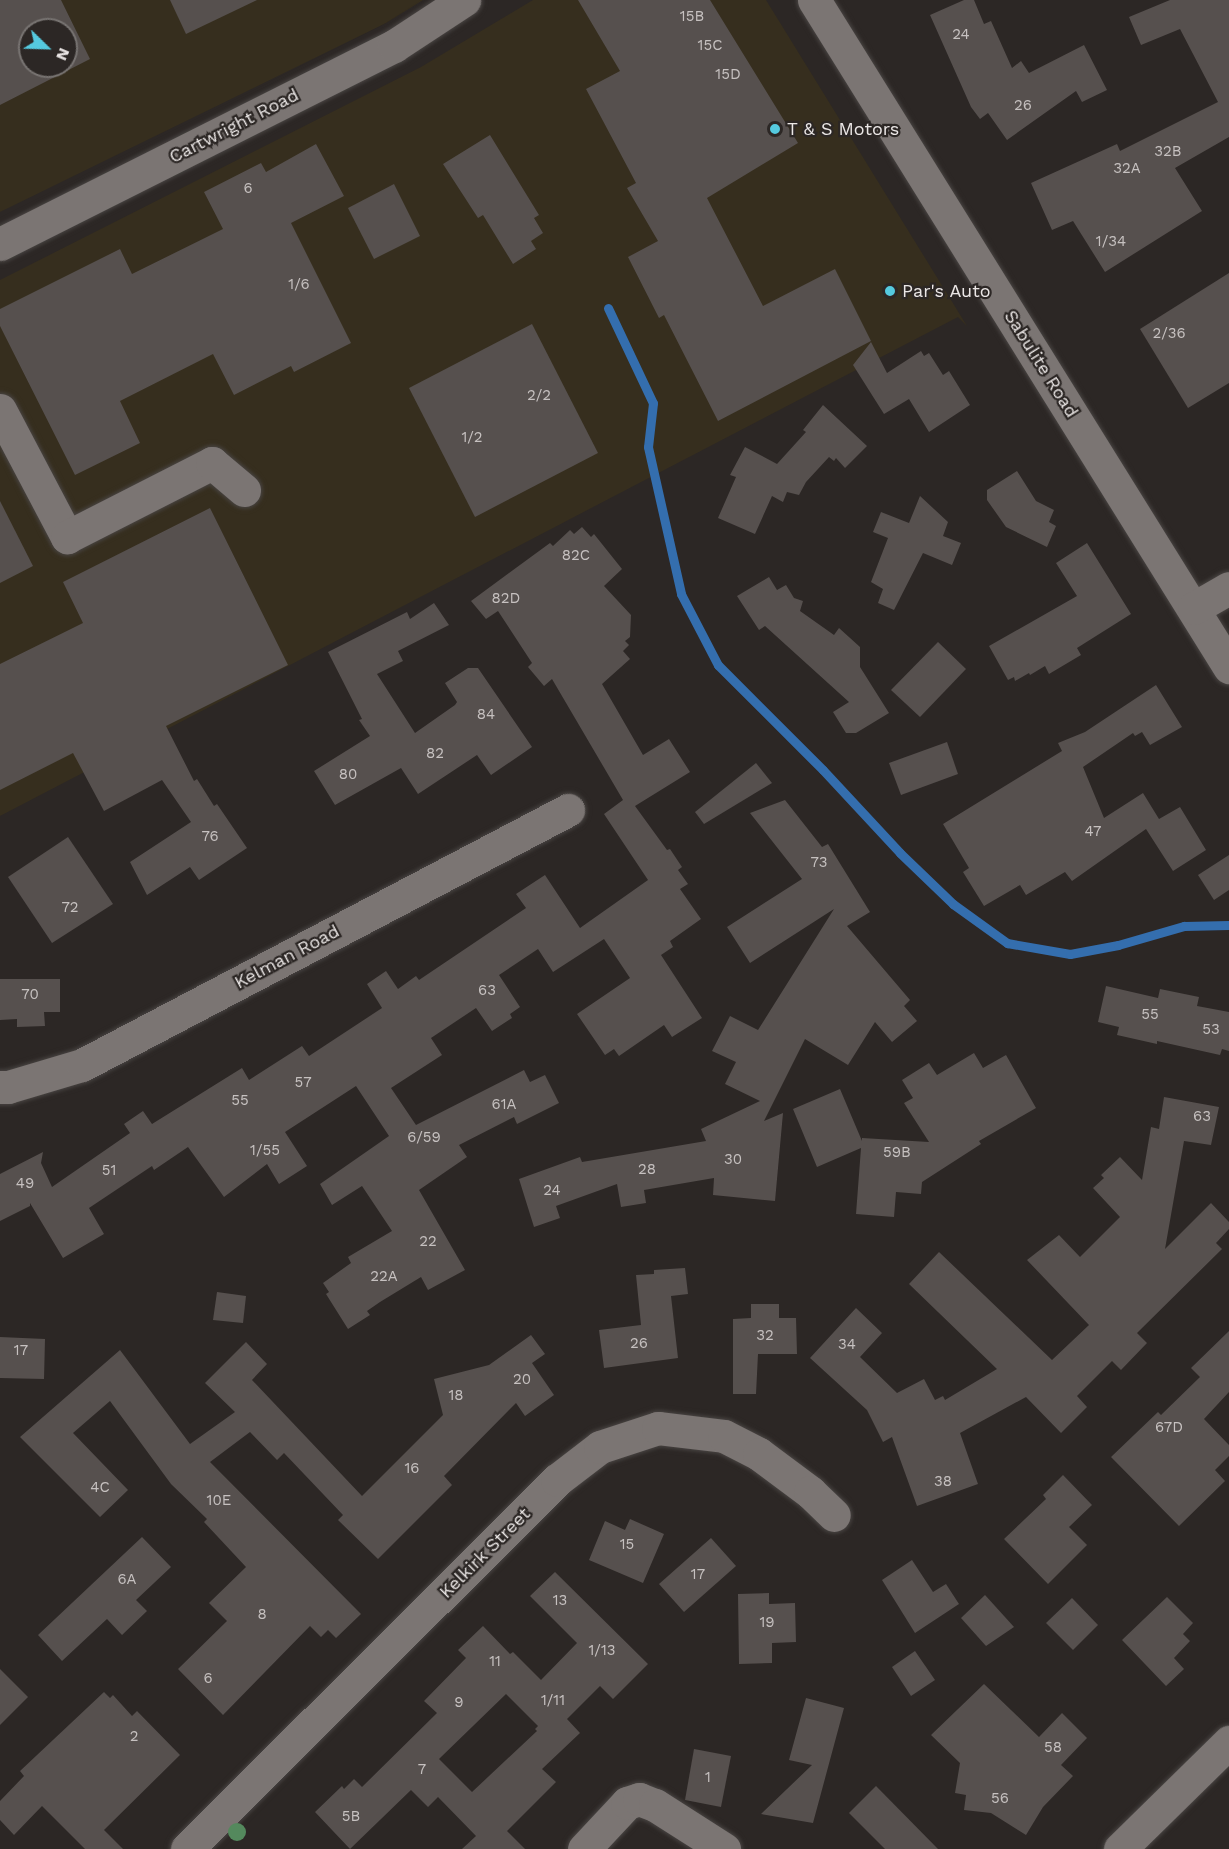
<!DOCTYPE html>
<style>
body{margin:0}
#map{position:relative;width:1229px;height:1849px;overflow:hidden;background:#2c2725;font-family:"Work Sans",sans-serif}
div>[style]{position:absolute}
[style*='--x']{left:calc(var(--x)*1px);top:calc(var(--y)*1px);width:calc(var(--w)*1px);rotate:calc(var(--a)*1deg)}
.industrial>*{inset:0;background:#362e1e}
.stream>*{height:9px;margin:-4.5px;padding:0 4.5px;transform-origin:4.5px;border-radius:4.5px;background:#346eae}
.building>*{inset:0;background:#56504e}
.roads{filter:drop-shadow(0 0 2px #484442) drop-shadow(0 0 2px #484442)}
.minor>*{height:33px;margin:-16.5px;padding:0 16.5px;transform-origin:16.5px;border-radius:16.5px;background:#7b7573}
.trees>*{width:18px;height:18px;margin:-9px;border-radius:50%;background:#54895d}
.dots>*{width:16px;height:16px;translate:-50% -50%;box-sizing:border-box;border:3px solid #2c2725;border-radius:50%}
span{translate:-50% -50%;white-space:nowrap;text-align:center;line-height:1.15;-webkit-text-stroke:4.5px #2c2725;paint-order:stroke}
.number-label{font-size:15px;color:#c6c1c0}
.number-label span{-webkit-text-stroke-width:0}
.street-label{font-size:18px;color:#ebe7e6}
.poi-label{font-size:18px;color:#ebe7e6}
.left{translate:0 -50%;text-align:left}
.north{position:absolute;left:18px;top:18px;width:60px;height:60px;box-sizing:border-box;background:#2c2725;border:2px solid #787472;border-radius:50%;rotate:113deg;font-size:16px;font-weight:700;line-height:24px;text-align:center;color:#ebe7e6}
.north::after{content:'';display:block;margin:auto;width:21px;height:27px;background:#55cadf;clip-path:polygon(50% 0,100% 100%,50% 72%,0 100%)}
</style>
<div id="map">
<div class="industrial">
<i style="clip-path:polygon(evenodd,0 0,423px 0,386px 23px,0 212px,0 0,30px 30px,66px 30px,66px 66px,30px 66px,30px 30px)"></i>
<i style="clip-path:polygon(533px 0,766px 0,967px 326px,958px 317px,0 816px,0 280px,421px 67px)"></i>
</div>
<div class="stream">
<i style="--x:608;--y:308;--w:105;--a:64.7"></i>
<i style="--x:653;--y:403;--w:44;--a:96.5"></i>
<i style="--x:648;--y:447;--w:151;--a:77.3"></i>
<i style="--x:681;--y:594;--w:80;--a:62.5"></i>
<i style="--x:718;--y:665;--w:148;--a:45"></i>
<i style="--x:823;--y:770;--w:113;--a:47.1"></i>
<i style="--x:900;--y:853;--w:74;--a:43.9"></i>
<i style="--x:953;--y:904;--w:67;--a:35.8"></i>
<i style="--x:1007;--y:943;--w:64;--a:9.9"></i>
<i style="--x:1070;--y:954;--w:49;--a:-10.6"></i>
<i style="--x:1118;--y:945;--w:69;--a:-16.1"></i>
<i style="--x:1184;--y:926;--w:45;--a:-1.3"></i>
</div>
<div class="building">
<i style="clip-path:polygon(evenodd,0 0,61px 0,90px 59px,0 105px,0 0,30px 30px,66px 30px,66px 66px,30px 66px,30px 30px)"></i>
<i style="clip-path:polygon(170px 0,257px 0,186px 34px)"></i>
<i style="clip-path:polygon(578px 0,710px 0,798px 143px,707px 198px,763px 306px,835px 269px,871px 341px,718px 421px,664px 315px,659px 318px,628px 257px,658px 241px,627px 188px,636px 183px,586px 89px,620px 71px)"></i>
<i style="clip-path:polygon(964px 0,974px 0,984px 24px,991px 21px,1012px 68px,1021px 61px,1029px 73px,1084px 45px,1107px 90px,1082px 102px,1076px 91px,1007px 140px,988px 113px,980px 119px,971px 107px,930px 15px)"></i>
<i style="clip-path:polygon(1170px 0,1229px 0,1229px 137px,1175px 168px,1202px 211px,1105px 272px,1073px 221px,1052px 230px,1031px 183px,1117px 144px,1120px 151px,1218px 102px,1180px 29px,1141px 45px,1129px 17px)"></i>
<i style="clip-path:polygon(490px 135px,539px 215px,534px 218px,543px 233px,531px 241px,536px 249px,513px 264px,483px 215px,478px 218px,443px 164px)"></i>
<i style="clip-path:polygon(316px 144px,344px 196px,291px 223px,351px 343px,294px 372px,291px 366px,234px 395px,213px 354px,120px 401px,140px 443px,75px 475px,0 326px,0 309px,120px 249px,132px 274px,223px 229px,204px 192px,261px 163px,266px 172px)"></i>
<i style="clip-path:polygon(394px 184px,420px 236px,374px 259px,348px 208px)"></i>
<i style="clip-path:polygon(1229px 273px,1229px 383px,1188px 408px,1140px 329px)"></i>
<i style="clip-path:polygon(532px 324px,598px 453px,475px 517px,409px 388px)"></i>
<i style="clip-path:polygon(871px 342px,887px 373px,921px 351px,924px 356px,929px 353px,943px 375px,949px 371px,970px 405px,929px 432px,909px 399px,884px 414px,853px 365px)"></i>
<i style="clip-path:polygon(823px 405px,867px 446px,845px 468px,836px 458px,834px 461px,829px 457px,806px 482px,799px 495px,787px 492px,783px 502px,772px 496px,755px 534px,718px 518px,736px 477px,730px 475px,745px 447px,777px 464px,806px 432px,803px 430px)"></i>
<i style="clip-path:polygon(1017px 471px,1036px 501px,1054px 510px,1049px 522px,1056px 526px,1047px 547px,1006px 527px,987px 500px,987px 490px)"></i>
<i style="clip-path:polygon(920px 496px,948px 522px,943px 536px,961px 543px,952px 565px,923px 553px,894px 610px,878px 603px,883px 589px,871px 582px,888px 538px,873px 532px,881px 512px,909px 523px)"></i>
<i style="clip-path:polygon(0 501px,33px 566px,0 583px)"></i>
<i style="clip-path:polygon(210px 508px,288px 665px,166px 726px,194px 781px,197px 779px,214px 806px,217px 804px,247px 848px,199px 880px,190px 867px,147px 895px,130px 862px,191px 822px,162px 780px,104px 811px,73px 753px,0 790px,0 664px,83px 623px,63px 582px)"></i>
<i style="clip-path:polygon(582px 527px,591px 537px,594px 534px,622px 569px,604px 586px,631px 615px,630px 637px,625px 641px,629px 645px,623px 651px,630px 659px,602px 684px,643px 755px,669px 739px,690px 772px,635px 806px,667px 850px,670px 849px,682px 867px,678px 870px,688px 884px,680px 889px,701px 919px,670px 941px,673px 947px,661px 955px,702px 1018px,672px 1037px,664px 1025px,619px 1056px,614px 1049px,605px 1055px,577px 1014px,630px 978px,604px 939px,553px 972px,538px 949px,499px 975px,520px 1007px,510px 1014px,512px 1018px,492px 1031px,476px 1008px,431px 1038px,442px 1055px,391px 1088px,416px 1125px,524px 1070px,530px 1082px,545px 1075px,559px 1103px,517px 1124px,514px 1117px,459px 1145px,467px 1157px,419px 1190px,465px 1270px,428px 1290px,421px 1277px,380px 1302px,367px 1311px,370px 1315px,348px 1329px,326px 1294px,329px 1292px,323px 1283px,351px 1263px,348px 1257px,392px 1231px,362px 1186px,332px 1205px,320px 1184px,389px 1136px,356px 1086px,285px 1132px,307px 1166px,279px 1184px,267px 1164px,224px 1197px,188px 1147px,154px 1170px,152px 1166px,89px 1208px,104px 1234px,63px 1258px,30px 1203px,30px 1206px,0 1221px,0 1174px,43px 1152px,41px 1163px,52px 1187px,130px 1133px,124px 1124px,143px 1111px,152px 1124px,242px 1068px,249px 1080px,302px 1046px,309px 1056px,382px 1008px,367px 984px,386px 971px,398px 989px,416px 976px,419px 980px,526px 908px,516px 894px,545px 875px,580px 928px,648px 880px,604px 814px,623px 800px,552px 679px,544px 686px,528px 667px,532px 663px,498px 611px,486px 619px,471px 601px,550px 543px,553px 546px,570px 530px,574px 534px)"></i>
<i style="clip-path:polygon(1087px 543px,1131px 614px,1077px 648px,1081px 655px,1049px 674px,1045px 666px,1030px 675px,1029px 673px,1015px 681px,1014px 677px,1008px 680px,989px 646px,1077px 596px,1056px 563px)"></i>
<i style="clip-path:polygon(769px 577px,777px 590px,786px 585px,794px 598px,803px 601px,800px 611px,834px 635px,839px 628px,860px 647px,860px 667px,889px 713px,856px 733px,846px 733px,833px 712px,849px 702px,765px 626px,759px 630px,737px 596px)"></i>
<i style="clip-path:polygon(434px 603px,449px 625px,398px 651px,403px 661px,377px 674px,415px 733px,455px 705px,457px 702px,445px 683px,468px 668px,478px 668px,532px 747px,491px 775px,477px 755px,418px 794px,401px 768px,335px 805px,314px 771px,370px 736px,359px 720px,362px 719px,328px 652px,407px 612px,410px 619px)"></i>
<i style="clip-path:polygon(938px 642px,966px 669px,920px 717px,891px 690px)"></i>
<i style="clip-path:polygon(1156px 685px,1182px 727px,1150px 745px,1142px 732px,1135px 736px,1133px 733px,1083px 767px,1104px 818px,1143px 793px,1159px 819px,1180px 807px,1206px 850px,1173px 871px,1146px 829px,1072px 881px,1065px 872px,1026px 895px,1020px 885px,984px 906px,963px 872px,969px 868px,943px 824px,1062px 751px,1058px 743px,1085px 732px)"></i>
<i style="clip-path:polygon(947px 742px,958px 774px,901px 795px,889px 763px)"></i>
<i style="clip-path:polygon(756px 763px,772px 783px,704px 824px,695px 812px)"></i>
<i style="clip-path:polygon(785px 800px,822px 847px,828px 844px,870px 912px,847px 926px,910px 1000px,904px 1006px,917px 1021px,892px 1042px,875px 1022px,848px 1065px,805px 1039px,764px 1121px,783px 1113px,775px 1201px,713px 1195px,714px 1178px,644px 1190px,646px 1203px,621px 1207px,617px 1184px,556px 1206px,560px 1218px,534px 1227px,519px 1179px,580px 1157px,582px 1162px,706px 1141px,701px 1129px,760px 1101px,725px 1084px,736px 1062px,712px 1051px,730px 1016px,758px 1030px,834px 909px,750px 963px,727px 927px,802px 879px,750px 813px)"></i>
<i style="clip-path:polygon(68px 837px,113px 904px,52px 943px,8px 877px)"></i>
<i style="clip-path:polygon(1229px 855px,1229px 890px,1214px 900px,1198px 875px)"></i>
<i style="clip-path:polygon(0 979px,60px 979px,60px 1012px,44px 1012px,45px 1026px,17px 1027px,17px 1019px,0 1020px)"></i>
<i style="clip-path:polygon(1106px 986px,1158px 998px,1160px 989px,1199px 997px,1197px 1006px,1229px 1012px,1229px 1051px,1222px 1049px,1220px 1055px,1157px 1041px,1157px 1044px,1117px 1035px,1119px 1027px,1098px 1022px)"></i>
<i style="clip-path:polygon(974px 1053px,983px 1068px,1006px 1055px,1036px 1108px,979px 1141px,981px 1144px,922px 1182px,921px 1194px,896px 1192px,894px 1217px,856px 1214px,861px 1148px,817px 1167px,793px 1109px,840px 1089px,862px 1141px,862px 1138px,929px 1142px,904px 1103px,913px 1098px,902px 1080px,929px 1063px,937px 1075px)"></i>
<i style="clip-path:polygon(1164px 1097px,1219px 1107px,1211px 1145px,1184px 1141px,1165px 1249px,1211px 1203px,1229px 1222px,1229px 1229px,1216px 1243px,1222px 1249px,1137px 1333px,1147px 1343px,1121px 1370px,1112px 1361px,1077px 1396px,1087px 1407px,1061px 1433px,1026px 1397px,960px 1433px,978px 1484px,917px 1506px,892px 1437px,883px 1442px,867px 1410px,810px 1358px,856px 1308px,882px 1333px,860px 1357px,897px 1393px,924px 1379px,935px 1400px,943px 1396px,945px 1400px,997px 1369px,909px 1284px,939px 1252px,1052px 1360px,1089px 1325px,1027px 1260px,1059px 1235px,1080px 1257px,1120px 1217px,1093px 1188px,1104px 1178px,1101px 1175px,1120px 1157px,1142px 1180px,1151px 1127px,1159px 1129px)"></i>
<i style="clip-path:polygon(685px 1268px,688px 1294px,671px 1296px,678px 1358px,604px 1368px,599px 1330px,641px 1325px,636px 1275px,654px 1274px,654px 1270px)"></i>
<i style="clip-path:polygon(217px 1292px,246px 1296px,243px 1323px,213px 1320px)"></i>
<i style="clip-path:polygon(751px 1304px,779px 1304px,779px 1318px,796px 1318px,797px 1354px,758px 1354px,756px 1394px,733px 1394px,733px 1319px,751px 1318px)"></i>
<i style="clip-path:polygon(1229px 1331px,1229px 1392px,1204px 1419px,1229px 1445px,1229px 1456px,1215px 1470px,1225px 1481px,1179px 1526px,1111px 1457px,1158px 1412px,1161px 1415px,1200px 1377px,1191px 1368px)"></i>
<i style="clip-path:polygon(531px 1335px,545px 1354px,532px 1363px,554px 1395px,525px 1416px,516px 1403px,444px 1476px,452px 1485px,378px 1559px,338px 1520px,343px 1515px,284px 1453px,277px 1460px,250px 1432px,210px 1462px,361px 1614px,336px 1638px,328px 1630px,321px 1637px,310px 1626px,223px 1715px,178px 1669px,227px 1621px,209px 1603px,246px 1567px,204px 1522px,207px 1519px,171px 1484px,110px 1401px,73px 1433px,128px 1490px,100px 1517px,20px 1437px,120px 1350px,190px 1444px,235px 1412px,205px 1383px,246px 1342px,267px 1364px,252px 1380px,362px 1496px,443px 1415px,434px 1379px,489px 1365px)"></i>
<i style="clip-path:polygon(0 1337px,45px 1339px,44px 1379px,0 1378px)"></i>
<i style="clip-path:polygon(1063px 1475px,1092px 1505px,1069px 1527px,1087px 1545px,1048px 1584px,1004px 1539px,1046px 1499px,1043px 1495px)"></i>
<i style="clip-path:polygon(630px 1519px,664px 1534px,643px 1583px,589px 1560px,605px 1521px,625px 1530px)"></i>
<i style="clip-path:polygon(142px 1537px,171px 1567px,136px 1600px,147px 1611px,122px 1635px,107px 1619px,62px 1661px,38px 1635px)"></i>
<i style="clip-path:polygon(711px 1538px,736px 1566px,684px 1612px,659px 1584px)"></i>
<i style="clip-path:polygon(912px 1560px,933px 1592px,946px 1584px,959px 1604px,915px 1633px,882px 1580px)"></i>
<i style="clip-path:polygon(evenodd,555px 1572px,648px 1664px,613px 1699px,600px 1686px,567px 1719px,580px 1733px,542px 1769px,556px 1782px,507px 1831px,525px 1849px,462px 1849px,476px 1836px,438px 1797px,428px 1807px,411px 1790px,350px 1849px,315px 1812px,342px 1786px,344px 1789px,354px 1779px,362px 1787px,437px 1713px,424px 1701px,466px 1658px,458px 1650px,483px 1626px,510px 1654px,513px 1652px,541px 1680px,577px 1643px,530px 1596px,555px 1572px,506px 1694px,538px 1726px,535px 1729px,537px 1731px,472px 1792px,439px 1759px,506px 1694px)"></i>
<i style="clip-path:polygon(769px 1593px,769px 1604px,795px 1603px,796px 1642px,772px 1643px,772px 1663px,739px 1664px,738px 1594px)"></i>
<i style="clip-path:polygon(985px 1595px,1014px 1627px,986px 1646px,961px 1618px)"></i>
<i style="clip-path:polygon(1167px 1597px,1193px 1623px,1183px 1634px,1190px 1641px,1174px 1658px,1184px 1669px,1166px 1686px,1122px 1640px)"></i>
<i style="clip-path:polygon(1072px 1598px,1098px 1625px,1073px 1650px,1046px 1623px)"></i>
<i style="clip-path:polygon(915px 1651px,935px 1680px,911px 1696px,892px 1667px)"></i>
<i style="clip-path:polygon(0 1669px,28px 1697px,0 1725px)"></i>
<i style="clip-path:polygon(984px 1684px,1039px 1737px,1062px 1713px,1087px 1738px,1061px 1765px,1073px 1776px,1043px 1807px,1026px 1835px,991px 1813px,964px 1810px,966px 1795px,955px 1793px,960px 1763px,931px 1735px)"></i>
<i style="clip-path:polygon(104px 1692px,110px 1698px,113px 1695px,132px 1716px,137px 1711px,180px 1755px,104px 1830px,123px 1849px,85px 1849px,42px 1806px,14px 1835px,0 1820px,0 1801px,24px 1776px,20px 1771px)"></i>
<i style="clip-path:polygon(806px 1698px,844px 1708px,813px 1823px,761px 1814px,812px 1765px,789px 1760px)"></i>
<i style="clip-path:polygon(694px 1749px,731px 1756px,721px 1807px,685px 1800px)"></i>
<i style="clip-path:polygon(876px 1786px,938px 1849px,885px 1849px,849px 1813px)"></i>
</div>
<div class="roads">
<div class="minor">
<i style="--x:814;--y:0;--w:786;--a:58.11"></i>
<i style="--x:0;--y:244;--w:441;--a:-26.7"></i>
<i style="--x:394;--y:46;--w:84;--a:-33.3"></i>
<i style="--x:0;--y:410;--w:144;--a:62.2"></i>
<i style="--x:67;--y:537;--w:163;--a:-27"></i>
<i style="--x:212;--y:463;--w:42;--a:40.2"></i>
<i style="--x:1194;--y:608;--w:40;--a:-29.7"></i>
<i style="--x:0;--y:1087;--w:8;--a:0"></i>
<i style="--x:8;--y:1087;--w:77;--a:-16.6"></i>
<i style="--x:82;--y:1065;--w:549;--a:-27.69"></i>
<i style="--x:187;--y:1849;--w:523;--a:-44.92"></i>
<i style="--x:557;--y:1480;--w:54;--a:-37.5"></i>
<i style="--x:600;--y:1447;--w:61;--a:-18.1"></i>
<i style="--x:658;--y:1428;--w:66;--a:6.9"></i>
<i style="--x:724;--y:1436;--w:39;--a:27"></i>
<i style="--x:759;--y:1454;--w:64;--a:36.7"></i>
<i style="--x:810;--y:1492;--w:33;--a:44"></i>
<i style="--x:584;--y:1849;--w:63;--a:-46.9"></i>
<i style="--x:627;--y:1803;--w:13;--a:-18"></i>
<i style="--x:639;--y:1799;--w:17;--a:21"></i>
<i style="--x:655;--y:1805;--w:82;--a:32.5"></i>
<i style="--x:1120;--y:1849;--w:153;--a:-44.5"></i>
</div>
</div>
<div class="trees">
<i style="left:237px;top:1832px"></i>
</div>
<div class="dots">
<i style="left:775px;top:129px;background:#55cadf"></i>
<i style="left:890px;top:291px;background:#55cadf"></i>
</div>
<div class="number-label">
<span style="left:692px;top:17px">15B</span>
<span style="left:961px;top:35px">24</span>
<span style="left:710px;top:46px">15C</span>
<span style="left:728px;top:75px">15D</span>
<span style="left:1023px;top:106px">26</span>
<span style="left:1168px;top:152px">32B</span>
<span style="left:1127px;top:169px">32A</span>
<span style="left:248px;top:189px">6</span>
<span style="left:1111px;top:242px">1/34</span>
<span style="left:299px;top:285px">1/6</span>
<span style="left:1169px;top:334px">2/36</span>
<span style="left:539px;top:396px">2/2</span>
<span style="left:472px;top:438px">1/2</span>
<span style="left:576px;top:556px">82C</span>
<span style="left:506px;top:599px">82D</span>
<span style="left:486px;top:715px">84</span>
<span style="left:435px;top:754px">82</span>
<span style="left:348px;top:775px">80</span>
<span style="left:1093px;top:832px">47</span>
<span style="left:210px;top:837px">76</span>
<span style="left:819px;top:863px">73</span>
<span style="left:70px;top:908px">72</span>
<span style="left:487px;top:991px">63</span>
<span style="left:30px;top:995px">70</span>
<span style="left:1150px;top:1015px">55</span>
<span style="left:1211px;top:1030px">53</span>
<span style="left:303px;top:1083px">57</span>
<span style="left:240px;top:1101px">55</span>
<span style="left:504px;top:1105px">61A</span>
<span style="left:1202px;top:1117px">63</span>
<span style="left:424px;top:1138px">6/59</span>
<span style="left:265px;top:1151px">1/55</span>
<span style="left:897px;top:1153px">59B</span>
<span style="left:733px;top:1160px">30</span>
<span style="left:647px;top:1170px">28</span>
<span style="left:109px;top:1171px">51</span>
<span style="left:25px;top:1184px">49</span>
<span style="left:552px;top:1191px">24</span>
<span style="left:428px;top:1242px">22</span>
<span style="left:384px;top:1277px">22A</span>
<span style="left:765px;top:1336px">32</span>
<span style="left:639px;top:1344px">26</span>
<span style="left:847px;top:1345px">34</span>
<span style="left:21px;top:1351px">17</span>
<span style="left:522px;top:1380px">20</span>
<span style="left:456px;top:1396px">18</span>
<span style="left:1169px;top:1428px">67D</span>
<span style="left:412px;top:1469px">16</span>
<span style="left:943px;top:1482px">38</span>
<span style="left:100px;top:1488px">4C</span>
<span style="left:219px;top:1501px">10E</span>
<span style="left:627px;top:1545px">15</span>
<span style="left:698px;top:1575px">17</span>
<span style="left:127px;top:1580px">6A</span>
<span style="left:560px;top:1601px">13</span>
<span style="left:262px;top:1615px">8</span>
<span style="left:767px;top:1623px">19</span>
<span style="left:602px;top:1651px">1/13</span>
<span style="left:495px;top:1662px">11</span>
<span style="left:208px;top:1679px">6</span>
<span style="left:553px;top:1701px">1/11</span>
<span style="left:459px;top:1703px">9</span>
<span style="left:134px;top:1737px">2</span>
<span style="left:1053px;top:1748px">58</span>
<span style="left:422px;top:1770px">7</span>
<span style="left:708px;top:1778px">1</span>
<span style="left:1000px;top:1799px">56</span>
<span style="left:351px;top:1817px">5B</span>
</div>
<div class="street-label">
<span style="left:234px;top:126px;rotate:-27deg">Cartwright Road</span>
<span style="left:1041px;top:364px;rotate:58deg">Sabulite Road</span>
<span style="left:287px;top:957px;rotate:-28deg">Kelman Road</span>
<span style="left:485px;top:1553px;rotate:-45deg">Kelkirk Street</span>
</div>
<div class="poi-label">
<span class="left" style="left:787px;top:129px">T &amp; S Motors</span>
<span class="left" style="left:902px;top:291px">Par's Auto</span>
</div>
<div class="north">N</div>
</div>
